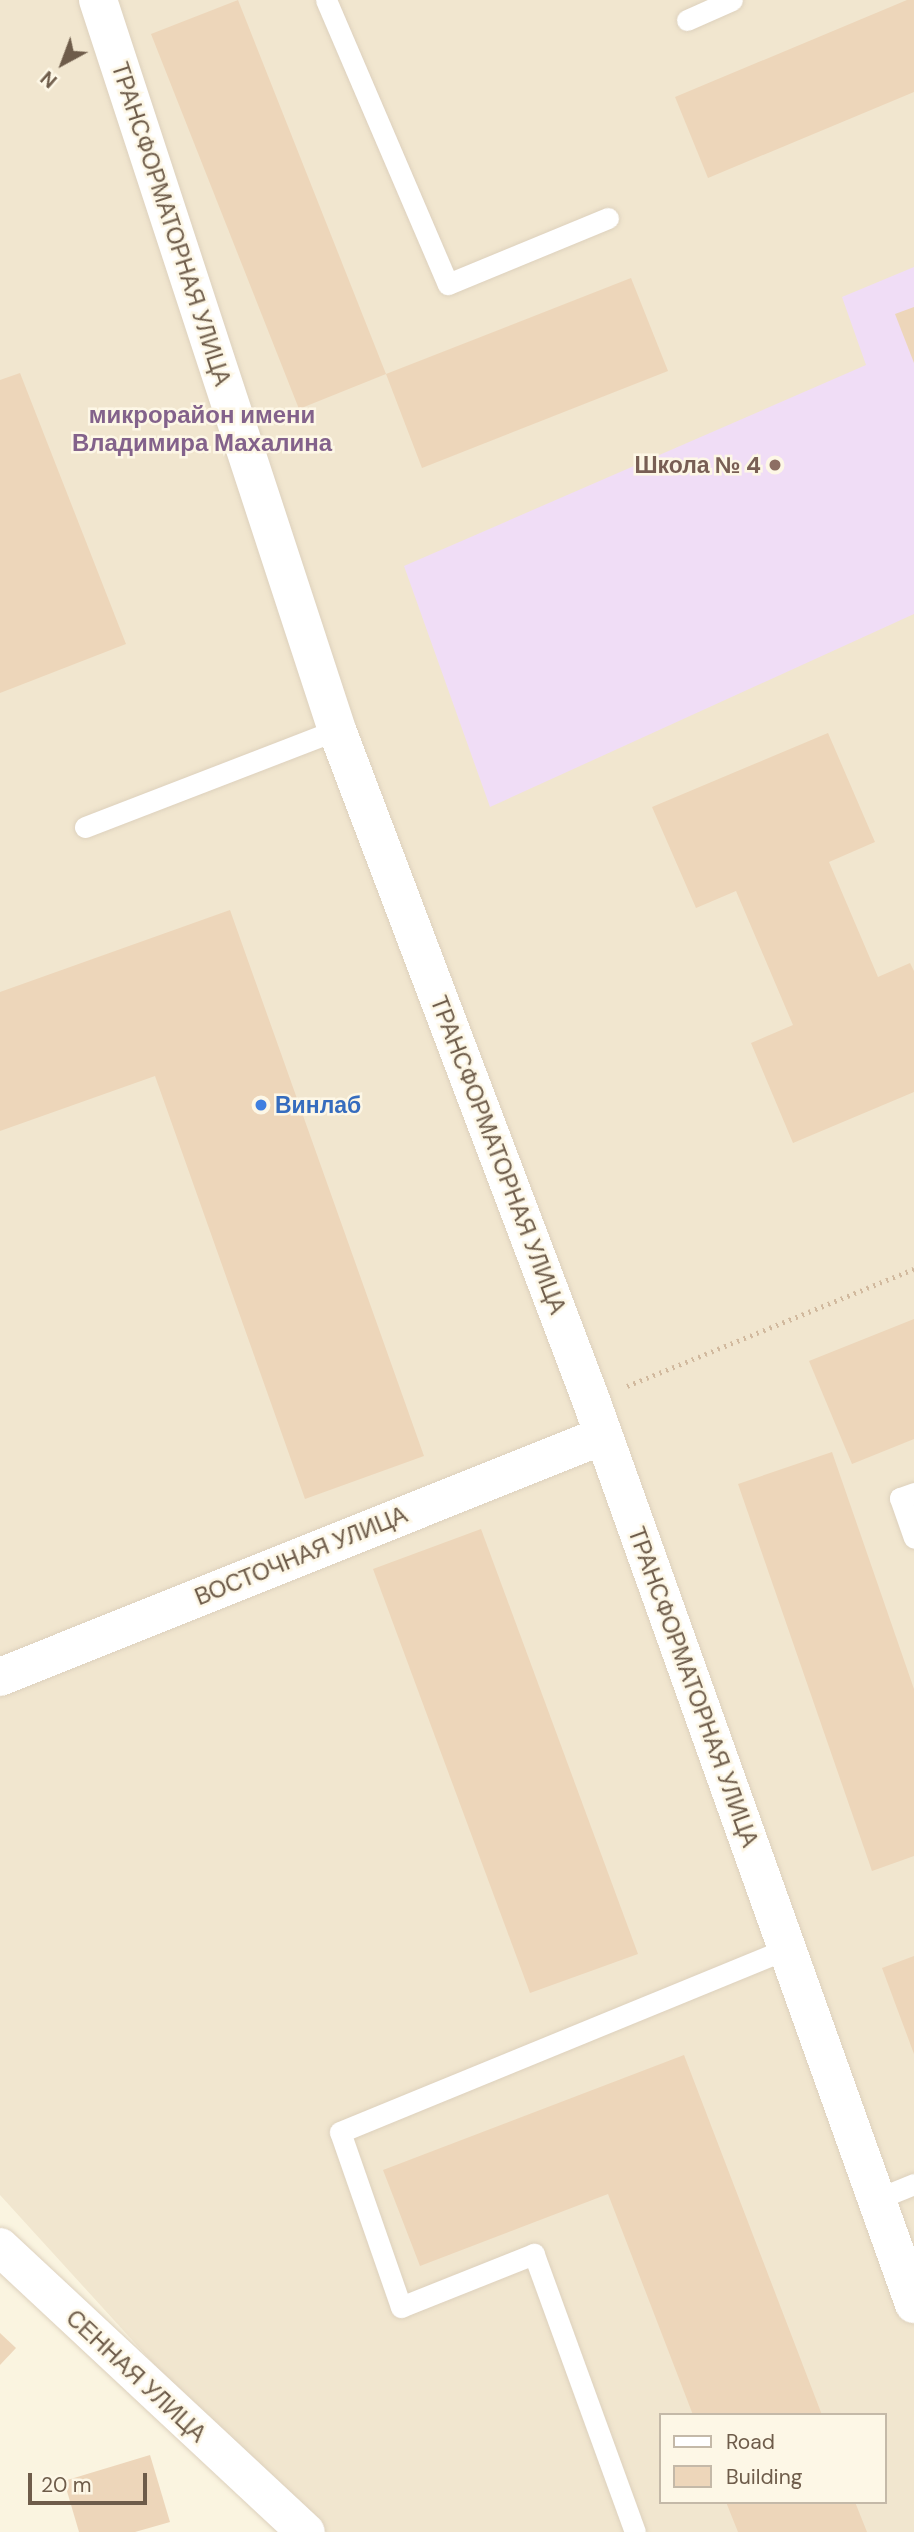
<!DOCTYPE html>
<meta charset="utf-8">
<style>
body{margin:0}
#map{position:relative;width:914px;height:2532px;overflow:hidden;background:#faf4e0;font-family:"DM Sans",sans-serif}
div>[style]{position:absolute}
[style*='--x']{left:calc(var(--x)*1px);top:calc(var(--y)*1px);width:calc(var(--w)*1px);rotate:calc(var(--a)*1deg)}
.residential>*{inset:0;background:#f1e6cf}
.education>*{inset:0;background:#f0ddf6}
.building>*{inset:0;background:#edd6ba}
.path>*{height:4.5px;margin-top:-2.25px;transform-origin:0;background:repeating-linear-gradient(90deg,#d1b99e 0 2px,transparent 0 7px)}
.roads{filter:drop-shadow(0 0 2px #ddd1bd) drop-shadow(0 0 2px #ddd1bd)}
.lane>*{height:21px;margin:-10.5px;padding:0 10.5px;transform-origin:10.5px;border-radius:10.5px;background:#fff}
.street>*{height:38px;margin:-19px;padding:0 19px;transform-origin:19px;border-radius:19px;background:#fff}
.dots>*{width:19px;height:19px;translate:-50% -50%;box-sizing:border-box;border:4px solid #fdf7e6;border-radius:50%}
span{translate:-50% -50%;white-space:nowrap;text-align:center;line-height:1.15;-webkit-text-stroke:5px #fdf7e6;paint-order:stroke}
.street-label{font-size:23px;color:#6e5c4a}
.education-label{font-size:23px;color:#785e54;font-weight:700}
.right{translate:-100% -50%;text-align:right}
.shop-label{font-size:23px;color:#366cbe;font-weight:700}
.left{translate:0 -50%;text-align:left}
.neighbourhood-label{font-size:24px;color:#83628b;font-weight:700}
.legend{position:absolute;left:659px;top:2413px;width:228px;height:91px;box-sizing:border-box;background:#fdf7e6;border:2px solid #c4b9a8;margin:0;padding:9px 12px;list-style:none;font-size:21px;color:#6e5c4a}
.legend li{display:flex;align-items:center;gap:14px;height:35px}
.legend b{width:35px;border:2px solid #c4b9a8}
.north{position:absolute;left:28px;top:28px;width:70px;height:70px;-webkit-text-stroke:5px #fdf7e6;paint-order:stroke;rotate:221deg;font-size:19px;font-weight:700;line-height:28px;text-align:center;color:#6e5c4a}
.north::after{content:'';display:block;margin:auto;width:24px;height:32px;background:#6e5c4a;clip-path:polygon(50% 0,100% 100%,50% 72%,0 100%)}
.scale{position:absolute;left:28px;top:2473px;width:119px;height:32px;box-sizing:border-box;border:4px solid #6e5c4a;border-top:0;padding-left:9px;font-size:21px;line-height:24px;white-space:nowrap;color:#6e5c4a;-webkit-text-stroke:5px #fdf7e6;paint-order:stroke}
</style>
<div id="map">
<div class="residential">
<i style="clip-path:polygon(evenodd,0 0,914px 0,914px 2532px,307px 2532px,0 2195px,0 0,660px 2415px,884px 2415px,884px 2502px,660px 2502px,660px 2415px)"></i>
</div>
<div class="education">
<i style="clip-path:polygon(914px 267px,914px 614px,490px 807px,404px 566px,866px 365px,842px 297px)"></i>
</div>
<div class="building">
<i style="clip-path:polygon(238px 0,386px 374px,299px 409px,151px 34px)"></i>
<i style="clip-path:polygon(907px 0,914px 0,914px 92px,708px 178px,675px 97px)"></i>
<i style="clip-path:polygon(631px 278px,668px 371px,422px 468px,386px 374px)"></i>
<i style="clip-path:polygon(914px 307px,914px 363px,895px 314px)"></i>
<i style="clip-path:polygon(20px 373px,126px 644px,0 693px,0 380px)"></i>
<i style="clip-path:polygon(828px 733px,875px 842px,829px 862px,878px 977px,910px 963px,914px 971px,914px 1092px,793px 1143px,751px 1043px,793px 1025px,736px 891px,696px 908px,652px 807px)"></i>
<i style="clip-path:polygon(230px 910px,424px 1456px,305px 1499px,155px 1076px,0 1131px,0 992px)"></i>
<i style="clip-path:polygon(914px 1319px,914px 1439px,852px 1464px,809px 1361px)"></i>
<i style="clip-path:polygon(832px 1452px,914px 1689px,914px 1856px,872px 1871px,738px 1484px)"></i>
<i style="clip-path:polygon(481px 1529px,638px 1954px,530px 1993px,373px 1569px)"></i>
<i style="clip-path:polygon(914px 1956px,914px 2054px,882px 1968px)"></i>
<i style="clip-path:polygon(684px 2055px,822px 2415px,693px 2415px,608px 2194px,420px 2266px,383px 2170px)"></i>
<i style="clip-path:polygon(0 2333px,16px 2348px,0 2365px)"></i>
<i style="clip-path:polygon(150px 2455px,170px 2522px,135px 2532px,79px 2532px,64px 2481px)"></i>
<i style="clip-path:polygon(726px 2502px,855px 2502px,867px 2532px,738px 2532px)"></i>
</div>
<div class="path">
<i style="--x:627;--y:1386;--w:310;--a:-22.2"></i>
</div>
<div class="roads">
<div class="lane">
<i style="--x:326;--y:0;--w:309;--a:66.8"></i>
<i style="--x:448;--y:284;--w:173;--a:-22.4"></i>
<i style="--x:687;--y:20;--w:49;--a:-24"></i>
<i style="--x:85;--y:827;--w:270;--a:-21.1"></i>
<i style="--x:914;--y:1493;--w:15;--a:160"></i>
<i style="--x:900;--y:1498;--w:42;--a:70.7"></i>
<i style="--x:877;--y:2199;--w:40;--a:-22"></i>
<i style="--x:635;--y:2532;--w:296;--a:-110"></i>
<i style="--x:534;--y:2254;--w:143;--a:158.3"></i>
<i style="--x:401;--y:2307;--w:185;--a:-109.2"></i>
<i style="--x:340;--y:2132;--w:483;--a:-22.3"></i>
</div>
<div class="street">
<i style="--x:98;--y:0;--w:768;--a:71.87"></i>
<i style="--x:337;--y:730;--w:717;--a:69.24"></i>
<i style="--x:591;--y:1400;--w:960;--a:70.34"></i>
<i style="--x:0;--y:1677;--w:648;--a:-21.82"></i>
<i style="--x:0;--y:2247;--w:418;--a:43"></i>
</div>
</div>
<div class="dots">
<i style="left:775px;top:465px;background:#8d6e63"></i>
<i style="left:261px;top:1105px;background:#3f7fe0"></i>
</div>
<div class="street-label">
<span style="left:171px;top:224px;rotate:72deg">ТРАНСФОРМАТОРНАЯ УЛИЦА</span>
<span style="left:498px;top:1155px;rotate:69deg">ТРАНСФОРМАТОРНАЯ УЛИЦА</span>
<span style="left:301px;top:1556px;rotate:-22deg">ВОСТОЧНАЯ УЛИЦА</span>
<span style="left:693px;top:1687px;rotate:70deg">ТРАНСФОРМАТОРНАЯ УЛИЦА</span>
<span style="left:136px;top:2376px;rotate:43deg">СЕННАЯ УЛИЦА</span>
</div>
<div class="education-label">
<span class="right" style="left:761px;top:465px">Школа № 4</span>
</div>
<div class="shop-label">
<span class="left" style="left:275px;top:1105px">Винлаб</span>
</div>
<div class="neighbourhood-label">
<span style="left:202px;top:429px">микрорайон имени<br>Владимира Махалина</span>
</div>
<ul class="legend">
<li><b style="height:9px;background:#fff"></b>Road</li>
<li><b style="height:19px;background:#edd6ba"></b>Building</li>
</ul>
<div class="north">N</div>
<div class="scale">20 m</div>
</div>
